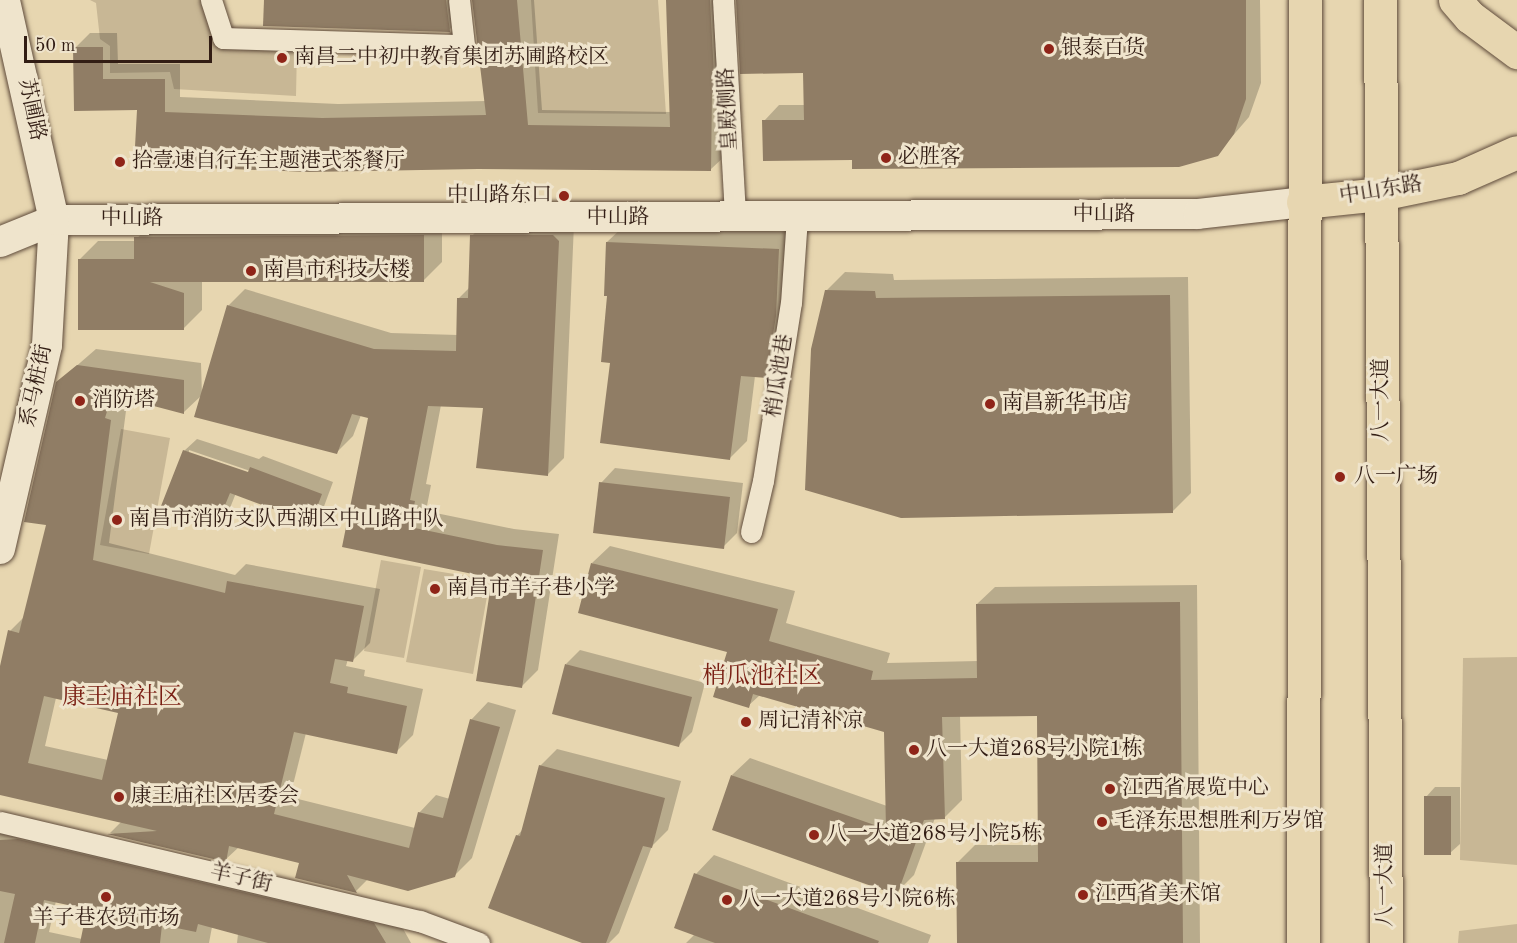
<!DOCTYPE html>
<meta charset="utf-8">
<style>
body{margin:0}
#map{position:relative;width:1517px;height:943px;overflow:hidden;background:#e7d6b0;font-family:"Old Standard TT","Noto Serif SC",serif}
div>[style]{position:absolute}
[style*='--x']{left:calc(var(--x)*1px);top:calc(var(--y)*1px);width:calc(var(--w)*1px);rotate:calc(var(--a)*1deg)}
.green>*{inset:0;background:#c8b795}
.shadow>*{inset:0;background:#0003}
.building>*{inset:0;background:#907d65}
.roads{filter:drop-shadow(0 0 2px #5f4b3b) drop-shadow(0 0 2px #5f4b3b)}
.minor>*{height:21px;margin:-10.5px;padding:0 10.5px;transform-origin:10.5px;border-radius:10.5px;background:#efe4cc}
.secondary>*{height:30px;margin:-15px;padding:0 15px;transform-origin:15px;border-radius:15px;background:#efe4cc}
.trunk>*{height:33px;margin:-16.5px;padding:0 16.5px;transform-origin:16.5px;border-radius:16.5px;background:#e7d6b0}
.dots>*{width:16px;height:16px;translate:-50% -50%;box-sizing:border-box;border:3px solid #efe4cc;border-radius:50%}
span{translate:-50% -50%;white-space:nowrap;text-align:center;line-height:1.15;-webkit-text-stroke:6px #efe4cc;paint-order:stroke}
.poi-label{font-size:21px;color:#321d14}
.left{translate:0 -50%;text-align:left}
.right{translate:-100% -50%;text-align:right}
.street-label{font-size:21px;color:#321d14}
.quarter-label{font-size:24px;color:#7a1f14}
.scale{position:absolute;left:24px;top:36px;width:188px;height:27px;box-sizing:border-box;border:3px solid #321d14;border-top:0;padding-left:8px;font-size:18px;line-height:21px;white-space:nowrap;color:#321d14;-webkit-text-stroke:4px #efe4cc;paint-order:stroke}
</style>
<div id="map">
<div class="green">
<i style="clip-path:polygon(90px 0,203px 0,220px 45px,297px 48px,296px 96px,174px 89px,170px 72px,110px 73px,110px 46px,100px 39px,96px 3px)"></i>
<i style="clip-path:polygon(531px 0,658px 0,666px 114px,538px 113px)"></i>
<i style="clip-path:polygon(121px 429px,170px 438px,149px 554px,100px 545px)"></i>
<i style="clip-path:polygon(381px 560px,421px 567px,404px 658px,364px 651px)"></i>
<i style="clip-path:polygon(424px 569px,490px 580px,473px 674px,406px 662px)"></i>
<i style="clip-path:polygon(1517px 657px,1517px 865px,1460px 860px,1463px 658px)"></i>
<i style="clip-path:polygon(1517px 924px,1517px 943px,1458px 943px,1459px 931px)"></i>
</div>
<div class="shadow">
<i style="clip-path:polygon(265px 0,463px 0,464px 15px,449px 30px)"></i>
<i style="clip-path:polygon(473px 0,534px 0,542px 110px,671px 112px,667px 0,726px 0,726px 155px,710px 170px,478px 167px,139px 109px,75px 109px,75px 48px,90px 33px,117px 33px,118px 64px,180px 64px,180px 97px,338px 104px,486px 101px)"></i>
<i style="clip-path:polygon(737px 0,1260px 0,1261px 83px,1249px 117px,1217px 154px,853px 158px,764px 121px,779px 105px,805px 105px,805px 71px)"></i>
<i style="clip-path:polygon(442px 217px,442px 262px,423px 281px,202px 281px,202px 310px,184px 328px,80px 259px,98px 241px,135px 241px,154px 219px)"></i>
<i style="clip-path:polygon(488px 219px,574px 224px,564px 458px,547px 475px,484px 406px,441px 405px,426px 484px,431px 485px,426px 511px,514px 529px,559px 534px,538px 670px,522px 686px,494px 577px,344px 546px,370px 417px,361px 415px,353px 436px,337px 452px,228px 306px,245px 289px,391px 333px,458px 335px,459px 298px,470px 287px,472px 236px)"></i>
<i style="clip-path:polygon(625px 225px,795px 232px,783px 359px,766px 377px,755px 376px,747px 441px,730px 458px,612px 361px,607px 242px)"></i>
<i style="clip-path:polygon(845px 272px,893px 274px,894px 280px,1188px 277px,1191px 493px,1172px 512px,826px 291px)"></i>
<i style="clip-path:polygon(evenodd,96px 349px,201px 363px,202px 395px,184px 412px,123px 397px,122px 401px,127px 403px,109px 543px,235px 575px,246px 564px,380px 589px,370px 643px,353px 660px,348px 659px,346px 666px,365px 670px,364px 676px,423px 689px,413px 735px,396px 752px,306px 733px,290px 797px,415px 828px,419px 813px,436px 795px,450px 799px,471px 720px,488px 702px,516px 710px,472px 858px,454px 876px,368px 879px,356px 891px,297px 877px,300px 862px,239px 847px,225px 860px,110px 833px,122px 821px,0 793px,0 673px,10px 631px,25px 616px,48px 524px,58px 382px,96px 349px,56px 698px,120px 712px,108px 760px,45px 746px,56px 698px)"></i>
<i style="clip-path:polygon(evenodd,197px 439px,259px 459px,263px 456px,333px 482px,323px 509px,310px 522px,236px 493px,228px 513px,216px 526px,184px 451px,197px 439px,189px 450px,256px 473px,255px 475px,189px 454px,189px 450px)"></i>
<i style="clip-path:polygon(615px 468px,743px 483px,737px 533px,723px 547px,601px 483px)"></i>
<i style="clip-path:polygon(610px 546px,795px 591px,786px 623px,890px 653px,887px 663px,978px 661px,977px 604px,995px 587px,1197px 585px,1200px 943px,958px 943px,957px 863px,975px 845px,1040px 845px,1039px 715px,960px 715px,962px 800px,944px 818px,935px 818px,914px 875px,896px 893px,732px 775px,750px 758px,887px 806px,886px 731px,760px 695px,748px 706px,729px 651px,592px 563px)"></i>
<i style="clip-path:polygon(580px 650px,705px 683px,692px 732px,678px 746px,566px 664px)"></i>
<i style="clip-path:polygon(557px 749px,681px 781px,668px 830px,652px 846px,619px 933px,609px 943px,586px 943px,517px 836px,523px 829px,540px 766px)"></i>
<i style="clip-path:polygon(1435px 787px,1460px 787px,1460px 844px,1450px 853px,1426px 797px)"></i>
<i style="clip-path:polygon(evenodd,0 827px,391px 907px,411px 943px,237px 943px,238px 934px,212px 927px,209px 943px,0 943px,0 827px,56px 901px,89px 908px,82px 939px,49px 932px,56px 901px)"></i>
<i style="clip-path:polygon(714px 855px,931px 935px,928px 943px,686px 943px,695px 934px,676px 927px,696px 874px)"></i>
</div>
<div class="building">
<i style="clip-path:polygon(264px 0,446px 0,450px 32px,263px 26px)"></i>
<i style="clip-path:polygon(472px 0,517px 0,528px 125px,670px 127px,666px 0,710px 0,715px 93px,712px 93px,711px 171px,478px 169px,308px 172px,134px 165px,137px 110px,74px 111px,73px 47px,103px 47px,103px 79px,165px 79px,165px 112px,322px 118px,486px 115px)"></i>
<i style="clip-path:polygon(736px 0,1246px 0,1246px 99px,1234px 134px,1218px 156px,1179px 167px,852px 169px,852px 160px,763px 161px,762px 120px,804px 120px,803px 73px,740px 74px)"></i>
<i style="clip-path:polygon(424px 235px,424px 282px,150px 282px,184px 293px,184px 330px,78px 330px,78px 259px,134px 259px,134px 237px)"></i>
<i style="clip-path:polygon(470px 235px,553px 235px,559px 241px,548px 476px,476px 468px,483px 408px,428px 406px,410px 500px,415px 501px,410px 527px,497px 545px,543px 550px,522px 688px,476px 681px,492px 578px,342px 547px,368px 418px,352px 414px,337px 454px,194px 417px,227px 305px,374px 349px,456px 351px,457px 298px,468px 298px)"></i>
<i style="clip-path:polygon(606px 242px,779px 249px,776px 316px,766px 378px,741px 376px,730px 460px,600px 443px,610px 363px,601px 362px,607px 296px,604px 296px)"></i>
<i style="clip-path:polygon(825px 290px,875px 291px,876px 298px,1170px 295px,1173px 513px,901px 518px,805px 490px,811px 349px)"></i>
<i style="clip-path:polygon(evenodd,77px 365px,184px 380px,184px 414px,112px 395px,105px 418px,111px 420px,93px 560px,225px 593px,227px 581px,364px 606px,353px 662px,335px 659px,330px 683px,348px 687px,347px 693px,407px 706px,397px 754px,294px 732px,274px 814px,409px 848px,418px 812px,443px 818px,470px 719px,500px 727px,455px 877px,408px 891px,347px 875px,357px 893px,295px 878px,299px 863px,229px 846px,226px 862px,107px 834px,157px 831px,0 795px,0 666px,8px 630px,19px 633px,46px 525px,24px 522px,56px 382px,77px 365px,44px 696px,118px 713px,102px 780px,28px 763px,44px 696px)"></i>
<i style="clip-path:polygon(183px 450px,248px 472px,250px 467px,322px 494px,311px 523px,230px 493px,216px 527px,161px 506px)"></i>
<i style="clip-path:polygon(599px 482px,730px 497px,724px 549px,593px 533px)"></i>
<i style="clip-path:polygon(591px 563px,778px 609px,769px 641px,873px 671px,871px 680px,977px 678px,976px 604px,1180px 602px,1183px 943px,957px 943px,956px 862px,1038px 862px,1037px 716px,942px 717px,945px 819px,924px 820px,897px 895px,712px 830px,731px 775px,886px 829px,884px 732px,753px 694px,749px 708px,713px 697px,727px 652px,578px 613px)"></i>
<i style="clip-path:polygon(565px 664px,692px 697px,679px 747px,552px 714px)"></i>
<i style="clip-path:polygon(539px 765px,665px 798px,652px 848px,643px 846px,606px 943px,582px 943px,488px 908px,516px 835px,520px 836px)"></i>
<i style="clip-path:polygon(1424px 796px,1451px 796px,1451px 855px,1424px 855px)"></i>
<i style="clip-path:polygon(18px 839px,374px 923px,386px 943px,268px 943px,198px 924px,196px 932px,162px 925px,160px 943px,80px 943px,87px 909px,44px 900px,35px 943px,4px 943px,15px 894px,0 891px,0 840px)"></i>
<i style="clip-path:polygon(694px 873px,879px 941px,878px 943px,715px 943px,674px 928px)"></i>
</div>
<div class="roads">
<div class="minor">
<i style="--x:211;--y:0;--w:40;--a:72"></i>
<i style="--x:223;--y:38;--w:241;--a:1.7"></i>
<i style="--x:464;--y:45;--w:45;--a:-96.3"></i>
<i style="--x:723;--y:0;--w:218;--a:86.8"></i>
<i style="--x:751;--y:532;--w:52;--a:-76.8"></i>
<i style="--x:763;--y:481;--w:180;--a:-81.1"></i>
<i style="--x:791;--y:303;--w:86;--a:-86"></i>
<i style="--x:0;--y:822;--w:432;--a:13.3"></i>
<i style="--x:420;--y:921;--w:63;--a:20.4"></i>
</div>
<div class="secondary">
<i style="--x:0;--y:242;--w:58;--a:-22.2"></i>
<i style="--x:54;--y:220;--w:1144;--a:-0.3"></i>
<i style="--x:1198;--y:214;--w:106;--a:-6.5"></i>
<i style="--x:0;--y:549;--w:209;--a:-77"></i>
<i style="--x:47;--y:345;--w:125;--a:-86.8"></i>
<i style="--x:54;--y:220;--w:225;--a:-102.6"></i>
</div>
<div class="trunk">
<i style="--x:1380;--y:0;--w:943;--a:89.64"></i>
<i style="--x:1455;--y:0;--w:23;--a:49"></i>
<i style="--x:1470;--y:17;--w:59;--a:36.7"></i>
<i style="--x:1303;--y:202;--w:77;--a:-5.9"></i>
<i style="--x:1380;--y:194;--w:80;--a:-11.6"></i>
<i style="--x:1458;--y:178;--w:64;--a:-23.8"></i>
<i style="--x:1303;--y:943;--w:943;--a:-89.88"></i>
</div>
</div>
<div class="dots">
<i style="left:1049px;top:49px;background:#8f2418"></i>
<i style="left:282px;top:58px;background:#8f2418"></i>
<i style="left:886px;top:158px;background:#8f2418"></i>
<i style="left:120px;top:162px;background:#8f2418"></i>
<i style="left:564px;top:196px;background:#8f2418"></i>
<i style="left:251px;top:271px;background:#8f2418"></i>
<i style="left:80px;top:401px;background:#8f2418"></i>
<i style="left:990px;top:404px;background:#8f2418"></i>
<i style="left:1340px;top:477px;background:#8f2418"></i>
<i style="left:117px;top:520px;background:#8f2418"></i>
<i style="left:435px;top:589px;background:#8f2418"></i>
<i style="left:746px;top:722px;background:#8f2418"></i>
<i style="left:914px;top:750px;background:#8f2418"></i>
<i style="left:1110px;top:789px;background:#8f2418"></i>
<i style="left:119px;top:797px;background:#8f2418"></i>
<i style="left:1102px;top:822px;background:#8f2418"></i>
<i style="left:814px;top:835px;background:#8f2418"></i>
<i style="left:1083px;top:895px;background:#8f2418"></i>
<i style="left:106px;top:897px;background:#8f2418"></i>
<i style="left:727px;top:900px;background:#8f2418"></i>
</div>
<div class="poi-label">
<span class="left" style="left:1061px;top:49px">银泰百货</span>
<span class="left" style="left:294px;top:58px">南昌二中初中教育集团苏圃路校区</span>
<span class="left" style="left:898px;top:158px">必胜客</span>
<span class="left" style="left:132px;top:162px">拾壹速自行车主题港式茶餐厅</span>
<span class="right" style="left:552px;top:196px">中山路东口</span>
<span class="left" style="left:263px;top:271px">南昌市科技大楼</span>
<span class="left" style="left:92px;top:401px">消防塔</span>
<span class="left" style="left:1002px;top:404px">南昌新华书店</span>
<span class="left" style="left:1354px;top:477px">八一广场</span>
<span class="left" style="left:129px;top:520px">南昌市消防支队西湖区中山路中队</span>
<span class="left" style="left:447px;top:589px">南昌市羊子巷小学</span>
<span class="left" style="left:758px;top:722px">周记清补凉</span>
<span class="left" style="left:926px;top:750px">八一大道268号小院1栋</span>
<span class="left" style="left:1122px;top:789px">江西省展览中心</span>
<span class="left" style="left:131px;top:797px">康王庙社区居委会</span>
<span class="left" style="left:1114px;top:822px">毛泽东思想胜利万岁馆</span>
<span class="left" style="left:826px;top:835px">八一大道268号小院5栋</span>
<span class="left" style="left:1095px;top:895px">江西省美术馆</span>
<span class="left" style="left:739px;top:900px">八一大道268号小院6栋</span>
<span style="left:106px;top:919px">羊子巷农贸市场</span>
</div>
<div class="street-label">
<span style="left:729px;top:109px;rotate:-93deg">皇殿侧路</span>
<span style="left:31px;top:110px;rotate:78deg">苏圃路</span>
<span style="left:1381px;top:191px;rotate:-9deg">中山东路</span>
<span style="left:1104px;top:215px">中山路</span>
<span style="left:618px;top:218px">中山路</span>
<span style="left:132px;top:219px">中山路</span>
<span style="left:780px;top:376px;rotate:-81deg">梢瓜池巷</span>
<span style="left:37px;top:386px;rotate:-78deg">系马桩街</span>
<span style="left:1382px;top:400px;rotate:-90deg">八一大道</span>
<span style="left:241px;top:879px;rotate:13deg">羊子街</span>
<span style="left:1386px;top:885px;rotate:-90deg">八一大道</span>
</div>
<div class="quarter-label">
<span style="left:762px;top:678px">梢瓜池社区</span>
<span style="left:122px;top:699px">康王庙社区</span>
</div>
<div class="scale">50 m</div>
</div>
